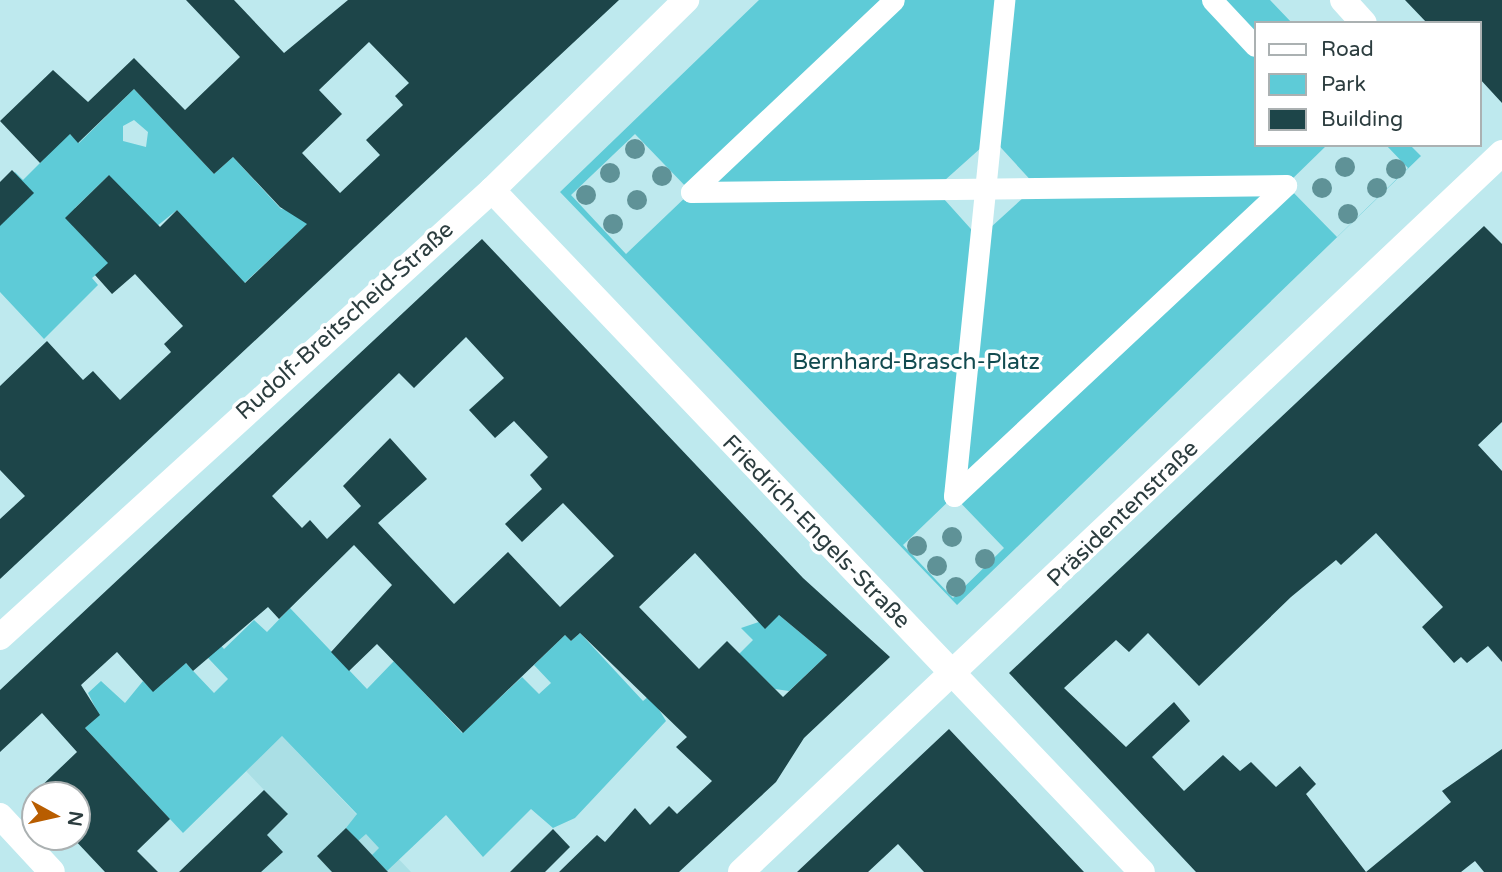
<!DOCTYPE html>
<meta charset="utf-8">
<style>
body{margin:0}
#map{position:relative;width:1502px;height:872px;overflow:hidden;background:#bee9ee;font-family:"Varela Round",sans-serif}
div>[style]{position:absolute}
[style*='--x']{left:calc(var(--x)*1px);top:calc(var(--y)*1px);width:calc(var(--w)*1px);rotate:calc(var(--a)*1deg)}
.built>*{inset:0;background:#aadfe5}
.green>*{inset:0;background:#5ecbd7}
.building>*{inset:0;background:#1d4549}
.pedestrian>*{height:21px;margin:-10.5px;padding:0 10.5px;transform-origin:10.5px;border-radius:10.5px;background:#fff}
.minor>*{height:26px;margin:-13px;padding:0 13px;transform-origin:13px;border-radius:13px;background:#fff}
.trees>*{width:20px;height:20px;margin:-10px;border-radius:50%;background:#5f9297}
span{translate:-50% -50%;white-space:nowrap;text-align:center;line-height:1.15;-webkit-text-stroke:7px #fff;paint-order:stroke}
.street-label{font-size:23px;color:#2c3d3f}
.park-label{font-size:23px;color:#124b50}
.legend{position:absolute;left:1254px;top:21px;width:228px;height:126px;box-sizing:border-box;background:#fff;border:2px solid #abb1b2;margin:0;padding:9px 12px;list-style:none;font-size:21px;color:#2c3d3f}
.legend li{display:flex;align-items:center;gap:14px;height:35px}
.legend b{width:35px;border:2px solid #abb1b2}
.north{position:absolute;left:21px;top:781px;width:70px;height:70px;box-sizing:border-box;background:#fff;border:2px solid #abb1b2;border-radius:50%;rotate:98deg;font-size:19px;font-weight:700;line-height:28px;text-align:center;color:#2c3d3f}
.north::after{content:'';display:block;margin:auto;width:24px;height:32px;background:#b85d00;clip-path:polygon(50% 0,100% 100%,50% 72%,0 100%)}
</style>
<div id="map">
<div class="built">
<i style="clip-path:polygon(282px 736px,411px 872px,228px 872px,288px 815px,246px 771px)"></i>
</div>
<div class="green">
<i style="clip-path:polygon(evenodd,759px 0,1270px 0,1292px 23px,1255px 23px,1255px 145px,1327px 145px,1286px 185px,1337px 237px,1408px 168px,1386px 145px,1410px 145px,1421px 156px,957px 605px,560px 192px,759px 0,635px 134px,691px 192px,626px 254px,571px 195px,635px 134px,759px 0,992px 138px,1036px 186px,979px 238px,935px 189px,992px 138px,759px 0,954px 496px,1004px 548px,953px 598px,903px 545px,954px 496px)"></i>
<i style="clip-path:polygon(evenodd,134px 89px,214px 174px,233px 157px,281px 209px,318px 214px,239px 288px,177px 210px,92px 278px,98px 285px,44px 339px,0 292px,0 187px,15px 172px,23px 180px,44px 159px,63px 127px,79px 143px,134px 89px,134px 120px,148px 132px,146px 147px,123px 141px,123px 126px,134px 120px,134px 89px,109px 175px,93px 247px,73px 226px,83px 216px,75px 208px,109px 175px)"></i>
<i style="clip-path:polygon(290px 608px,367px 689px,394px 661px,462px 733px,522px 677px,539px 694px,551px 683px,534px 665px,565px 635px,571px 641px,580px 633px,643px 701px,650px 695px,666px 721px,575px 818px,553px 828px,531px 809px,483px 857px,446px 815px,387px 871px,372px 855px,379px 848px,366px 834px,358px 841px,346px 828px,357px 814px,282px 736px,183px 833px,85px 728px,99px 715px,88px 693px,101px 681px,125px 703px,143px 681px,153px 691px,166px 681px,179px 656px,214px 693px,228px 679px,191px 640px,205px 628px,224px 649px,254px 620px,267px 632px)"></i>
<i style="clip-path:polygon(779px 615px,827px 655px,789px 691px,775px 689px,739px 654px,753px 640px,741px 628px)"></i>
</div>
<div class="building">
<i style="clip-path:polygon(evenodd,186px 0,234px 0,284px 53px,348px 0,619px 0,0 579px,0 519px,25px 496px,0 470px,0 386px,47px 341px,83px 380px,93px 371px,120px 400px,171px 352px,164px 344px,183px 326px,135px 274px,112px 294px,95px 275px,108px 263px,65px 218px,109px 175px,160px 227px,177px 210px,245px 283px,307px 224px,280px 207px,233px 157px,214px 174px,134px 89px,78px 143px,70px 134px,40px 163px,0 121px,53px 70px,88px 102px,134px 58px,185px 110px,240px 57px,186px 0,369px 42px,409px 83px,395px 96px,403px 105px,366px 140px,380px 155px,340px 193px,302px 153px,342px 114px,319px 90px,369px 42px)"></i>
<i style="clip-path:polygon(1405px 0,1502px 0,1502px 103px,1479px 78px,1479px 23px,1427px 23px)"></i>
<i style="clip-path:polygon(12px 170px,34px 193px,0 226px,0 182px)"></i>
<i style="clip-path:polygon(1484px 226px,1502px 244px,1502px 422px,1478px 445px,1502px 471px,1502px 662px,1488px 646px,1467px 663px,1461px 657px,1454px 663px,1422px 627px,1443px 607px,1376px 533px,1341px 565px,1336px 560px,1291px 597px,1199px 686px,1148px 633px,1129px 652px,1116px 640px,1064px 688px,1126px 747px,1174px 702px,1190px 721px,1152px 757px,1184px 791px,1223px 755px,1240px 771px,1251px 762px,1276px 787px,1300px 766px,1316px 784px,1306px 794px,1366px 872px,1196px 872px,1009px 673px)"></i>
<i style="clip-path:polygon(evenodd,482px 239px,803px 578px,890px 657px,804px 738px,776px 782px,679px 872px,559px 872px,597px 835px,605px 842px,635px 808px,650px 825px,669px 806px,677px 814px,712px 781px,676px 747px,687px 737px,580px 633px,571px 641px,565px 635px,463px 733px,377px 644px,349px 671px,331px 652px,392px 585px,354px 545px,279px 619px,268px 607px,193px 671px,186px 663px,153px 692px,117px 652px,81px 685px,100px 715px,85px 728px,170px 819px,137px 851px,158px 872px,105px 872px,72px 837px,77px 837px,77px 795px,34px 793px,77px 752px,42px 713px,0 752px,0 690px,482px 239px,466px 337px,504px 378px,469px 410px,495px 438px,514px 421px,548px 457px,530px 475px,542px 489px,505px 524px,522px 542px,563px 503px,614px 556px,560px 607px,508px 552px,454px 604px,378px 523px,427px 479px,390px 438px,343px 486px,361px 506px,327px 539px,310px 520px,302px 528px,272px 496px,399px 373px,414px 388px,466px 337px,482px 239px,695px 553px,765px 629px,779px 615px,827px 655px,783px 697px,727px 641px,699px 669px,639px 607px,695px 553px)"></i>
<i style="clip-path:polygon(949px 729px,1084px 872px,924px 872px,898px 844px,868px 872px,797px 872px)"></i>
<i style="clip-path:polygon(1502px 749px,1502px 872px,1484px 872px,1475px 861px,1461px 872px,1366px 872px,1451px 802px,1442px 791px)"></i>
<i style="clip-path:polygon(264px 790px,288px 814px,267px 835px,283px 852px,261px 872px,179px 872px)"></i>
<i style="clip-path:polygon(346px 828px,359px 841px,388px 872px,332px 872px,317px 856px)"></i>
<i style="clip-path:polygon(553px 829px,570px 847px,545px 872px,510px 872px)"></i>
</div>
<div class="pedestrian">
<i style="--x:1212;--y:0;--w:63;--a:46.9"></i>
<i style="--x:691;--y:192;--w:595;--a:-0.67"></i>
<i style="--x:691;--y:192;--w:279;--a:-43.4"></i>
<i style="--x:954;--y:496;--w:499;--a:-84.2"></i>
<i style="--x:954;--y:496;--w:455;--a:-43.1"></i>
</div>
<div class="minor">
<i style="--x:1343;--y:0;--w:31;--a:48"></i>
<i style="--x:492;--y:190;--w:942;--a:46.38"></i>
<i style="--x:0;--y:637;--w:665;--a:-42.26"></i>
<i style="--x:492;--y:190;--w:272;--a:-44.4"></i>
<i style="--x:0;--y:816;--w:76;--a:47.1"></i>
<i style="--x:741;--y:872;--w:1047;--a:-43.37"></i>
</div>
<div class="trees">
<i style="left:635px;top:149px"></i>
<i style="left:1345px;top:167px"></i>
<i style="left:1396px;top:169px"></i>
<i style="left:610px;top:173px"></i>
<i style="left:662px;top:176px"></i>
<i style="left:1322px;top:188px"></i>
<i style="left:1377px;top:188px"></i>
<i style="left:586px;top:195px"></i>
<i style="left:637px;top:200px"></i>
<i style="left:1348px;top:214px"></i>
<i style="left:613px;top:224px"></i>
<i style="left:952px;top:537px"></i>
<i style="left:917px;top:546px"></i>
<i style="left:985px;top:559px"></i>
<i style="left:937px;top:566px"></i>
<i style="left:956px;top:587px"></i>
</div>
<div class="street-label">
<span style="left:345px;top:321px;rotate:-42deg">Rudolf-Breitscheid-Straße</span>
<span style="left:1123px;top:514px;rotate:-44deg">Präsidentenstraße</span>
<span style="left:816px;top:532px;rotate:46deg">Friedrich-Engels-Straße</span>
</div>
<div class="park-label">
<span style="left:916px;top:362px">Bernhard-Brasch-Platz</span>
</div>
<ul class="legend">
<li><b style="height:9px;background:#fff"></b>Road</li>
<li><b style="height:19px;background:#5ecbd7"></b>Park</li>
<li><b style="height:19px;background:#1d4549"></b>Building</li>
</ul>
<div class="north">N</div>
</div>
